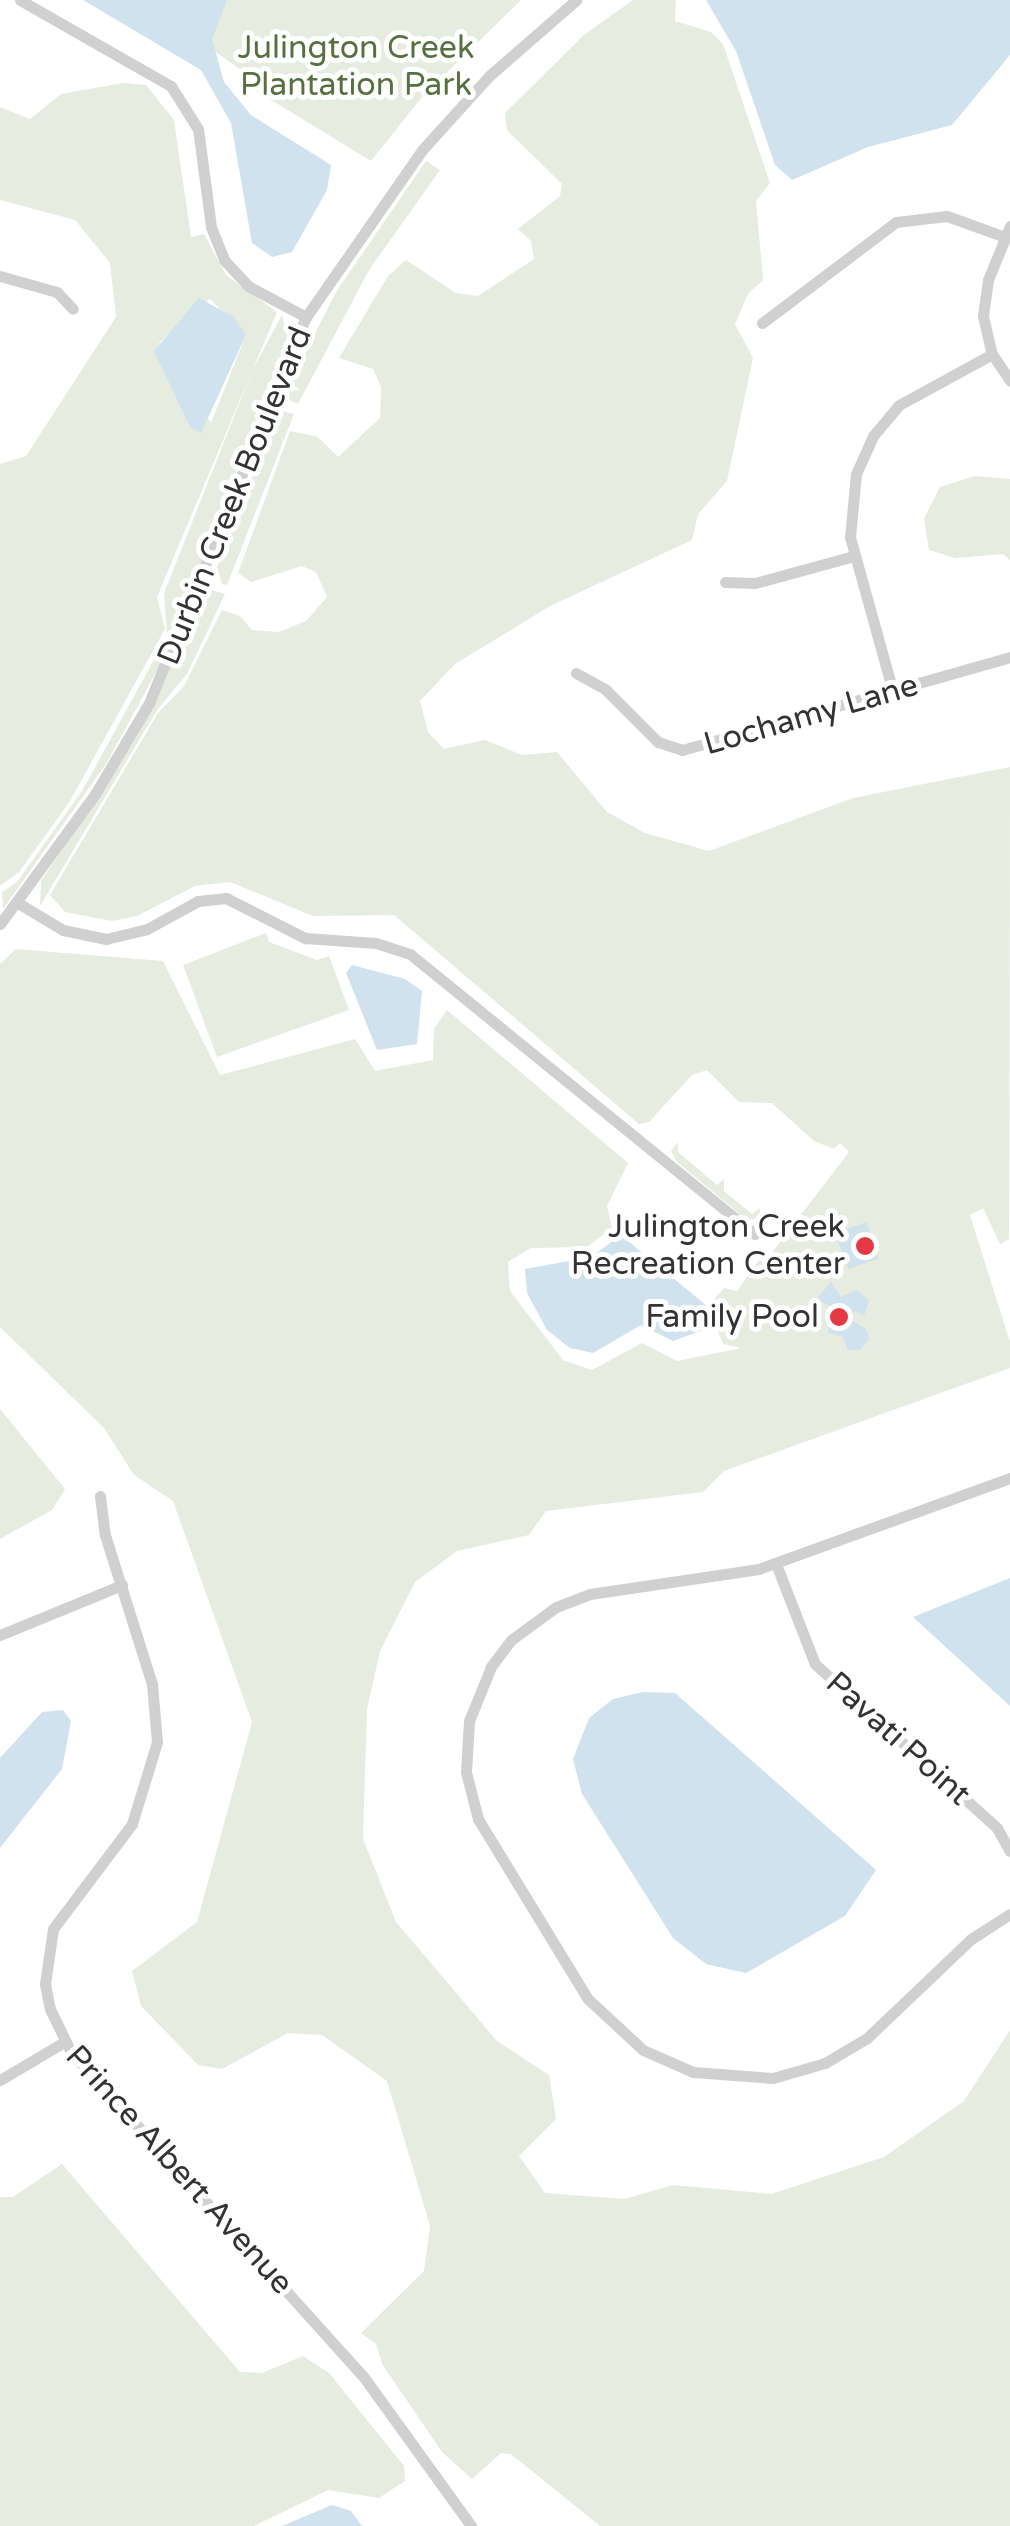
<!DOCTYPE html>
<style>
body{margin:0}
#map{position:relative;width:1010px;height:2526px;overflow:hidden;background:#fff;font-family:"Varela Round",sans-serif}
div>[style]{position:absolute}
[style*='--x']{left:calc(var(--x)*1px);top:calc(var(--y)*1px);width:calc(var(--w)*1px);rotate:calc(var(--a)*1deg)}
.green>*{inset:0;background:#e6ecdf}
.water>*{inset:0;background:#cfe2ee}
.minor>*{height:11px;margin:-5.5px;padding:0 5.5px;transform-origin:5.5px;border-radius:5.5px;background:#d0d0d0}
.dots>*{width:28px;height:28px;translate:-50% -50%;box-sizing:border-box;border:5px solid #fff;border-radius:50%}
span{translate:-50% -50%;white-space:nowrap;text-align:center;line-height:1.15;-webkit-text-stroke:10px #fff;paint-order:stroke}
.park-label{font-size:32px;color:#56703f}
.street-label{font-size:32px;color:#333}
.poi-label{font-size:32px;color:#333}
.right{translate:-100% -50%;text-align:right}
</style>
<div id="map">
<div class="green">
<i style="clip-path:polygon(141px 0,521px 0,422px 97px,371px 161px,253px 89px,247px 74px)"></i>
<i style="clip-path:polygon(633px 0,676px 0,675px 21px,711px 32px,723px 44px,770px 183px,756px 201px,763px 280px,748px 294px,735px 324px,753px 358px,727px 481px,698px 514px,692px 540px,550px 606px,455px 664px,420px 701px,428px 732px,444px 749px,485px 740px,522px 755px,557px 752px,607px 812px,645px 833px,709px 851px,853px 798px,1010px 767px,1009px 1239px,1000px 1244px,983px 1208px,970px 1215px,1010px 1342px,1010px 1368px,724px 1471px,703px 1492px,546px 1511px,529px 1535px,457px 1551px,415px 1582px,380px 1651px,367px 1709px,363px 1839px,396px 1922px,497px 2041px,549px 2075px,556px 2119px,519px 2156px,545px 2193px,624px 2199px,673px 2185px,771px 2194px,884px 2157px,964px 2101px,1010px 2030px,1010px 2526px,600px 2526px,511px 2454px,501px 2453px,472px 2479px,442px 2452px,382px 2364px,376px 2344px,361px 2333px,424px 2271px,430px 2226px,387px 2081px,322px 2035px,288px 2033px,222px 2069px,198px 2065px,141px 2006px,132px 1971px,197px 1922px,252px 1722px,173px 1501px,134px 1475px,104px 1428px,0 1327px,0 964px,16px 949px,163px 961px,220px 1075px,355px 1039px,375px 1071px,433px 1060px,434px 1029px,447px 1010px,628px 1163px,607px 1206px,612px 1228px,587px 1247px,531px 1248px,508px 1262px,510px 1291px,563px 1360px,592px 1370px,642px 1343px,677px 1361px,741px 1348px,723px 1344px,708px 1307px,724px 1288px,737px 1291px,759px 1260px,764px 1263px,849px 1152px,840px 1143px,834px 1149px,814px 1141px,772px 1103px,739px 1102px,707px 1070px,692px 1075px,649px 1122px,639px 1124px,394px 915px,313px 916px,230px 882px,195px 886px,137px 916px,112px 921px,65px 912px,50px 895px,158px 713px,184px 686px,222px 610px,240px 616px,252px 630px,279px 632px,306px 621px,327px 597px,316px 572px,302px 566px,251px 582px,238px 573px,290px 431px,318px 437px,338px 457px,380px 418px,381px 387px,373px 369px,339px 358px,388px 276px,406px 260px,456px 293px,478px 296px,534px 259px,531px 241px,518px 229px,560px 196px,562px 184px,507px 130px,505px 113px,585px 34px)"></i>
<i style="clip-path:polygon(evenodd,123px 83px,146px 85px,174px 120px,191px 237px,204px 234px,226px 275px,277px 312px,157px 597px,165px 629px,70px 801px,19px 872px,0 886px,0 464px,26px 456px,116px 317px,110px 263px,75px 220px,0 200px,0 107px,30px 119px,61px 94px,123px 83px,210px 299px,246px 335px,211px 423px,159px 343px,210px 299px)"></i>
<i style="clip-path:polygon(426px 161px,440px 170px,369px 270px,298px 404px,289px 400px,284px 395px,336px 292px)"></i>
<i style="clip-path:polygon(282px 315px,288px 337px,166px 654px,106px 764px,3px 909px,2px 892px,17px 882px,82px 791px,167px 636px,164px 593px,253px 369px)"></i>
<i style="clip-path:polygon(278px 410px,294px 414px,227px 585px,222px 584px,217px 567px)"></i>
<i style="clip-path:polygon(974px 476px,1010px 479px,1010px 560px,1003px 554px,955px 558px,929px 550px,924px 519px,940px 487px)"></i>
<i style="clip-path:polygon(208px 589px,225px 594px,187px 674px,157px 710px,40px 906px,41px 881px,132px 744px)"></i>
<i style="clip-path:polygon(266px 933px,269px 942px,317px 960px,329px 956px,349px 1010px,217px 1057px,183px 965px)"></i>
<i style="clip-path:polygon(678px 1142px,678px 1152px,717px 1185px,724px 1179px,724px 1191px,752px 1214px,760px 1208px,761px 1218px,747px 1220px,677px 1162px,671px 1151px)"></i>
<i style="clip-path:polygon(0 1409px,65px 1489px,52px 1510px,0 1539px)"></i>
<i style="clip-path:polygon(62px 2164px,240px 2372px,262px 2373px,303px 2356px,329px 2373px,404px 2466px,405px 2481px,379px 2498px,328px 2490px,254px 2526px,0 2526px,0 2197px,13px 2197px)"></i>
</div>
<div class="water">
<i style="clip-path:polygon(83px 0,227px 0,212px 39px,224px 82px,251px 115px,331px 165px,327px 190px,292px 252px,272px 257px,252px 243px,231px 123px,201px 70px)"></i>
<i style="clip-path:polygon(706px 0,1010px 0,1010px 55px,952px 125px,868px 147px,792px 180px,775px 165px,736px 51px)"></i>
<i style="clip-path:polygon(199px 298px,234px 317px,246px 335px,201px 433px,190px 427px,154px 351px)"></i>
<i style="clip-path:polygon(352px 965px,405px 979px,422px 991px,417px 1044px,377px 1050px,346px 973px)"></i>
<i style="clip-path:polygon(867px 1222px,878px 1259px,848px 1269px,835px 1233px)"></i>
<i style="clip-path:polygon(621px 1235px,707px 1306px,711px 1319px,700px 1331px,673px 1341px,641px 1325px,593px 1353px,570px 1348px,547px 1330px,527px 1293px,525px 1269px,591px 1257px)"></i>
<i style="clip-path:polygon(831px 1282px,841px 1297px,857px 1290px,869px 1300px,864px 1316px,855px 1311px,849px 1319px,866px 1329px,869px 1339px,860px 1350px,848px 1350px,842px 1336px,828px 1333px,833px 1307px,816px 1300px)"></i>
<i style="clip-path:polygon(1010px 1578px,1010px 1706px,913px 1617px)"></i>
<i style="clip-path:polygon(643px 1692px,675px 1693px,876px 1870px,845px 1916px,746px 1973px,706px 1964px,673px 1938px,582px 1794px,573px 1759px,589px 1718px,613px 1699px)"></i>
<i style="clip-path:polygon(63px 1710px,71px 1721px,62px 1769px,0 1848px,0 1758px,42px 1712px)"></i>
<i style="clip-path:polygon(332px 2505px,351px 2511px,362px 2526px,282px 2526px)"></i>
</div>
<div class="minor">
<i style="--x:20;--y:0;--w:174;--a:29.7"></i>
<i style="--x:171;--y:86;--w:51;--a:57.9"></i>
<i style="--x:198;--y:129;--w:99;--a:82.4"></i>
<i style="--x:211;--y:227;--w:35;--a:68"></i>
<i style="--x:224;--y:260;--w:35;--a:47"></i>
<i style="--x:248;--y:286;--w:66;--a:28.1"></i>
<i style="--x:1010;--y:226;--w:58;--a:112.2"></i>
<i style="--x:988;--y:280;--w:36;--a:98"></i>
<i style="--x:983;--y:316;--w:39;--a:77"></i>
<i style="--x:992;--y:354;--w:32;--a:56"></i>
<i style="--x:0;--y:276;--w:59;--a:15.7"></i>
<i style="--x:57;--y:292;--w:23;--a:47"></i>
<i style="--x:762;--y:323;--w:168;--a:-37"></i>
<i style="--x:896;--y:222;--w:51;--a:-6.7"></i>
<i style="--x:947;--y:216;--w:62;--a:19.9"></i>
<i style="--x:725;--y:582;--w:30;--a:2"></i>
<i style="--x:755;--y:583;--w:103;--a:-15.3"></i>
<i style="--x:576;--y:673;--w:33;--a:29"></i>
<i style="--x:605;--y:689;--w:75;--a:45"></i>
<i style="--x:658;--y:742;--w:25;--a:18"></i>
<i style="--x:682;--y:750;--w:341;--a:-15.8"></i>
<i style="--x:893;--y:692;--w:161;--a:-105.5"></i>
<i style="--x:850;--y:537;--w:63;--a:-84.6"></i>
<i style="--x:856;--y:474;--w:42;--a:-65.9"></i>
<i style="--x:873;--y:436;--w:40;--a:-50"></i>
<i style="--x:899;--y:405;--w:106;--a:-28.7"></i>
<i style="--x:18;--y:903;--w:52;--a:31"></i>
<i style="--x:63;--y:930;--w:44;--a:11.8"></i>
<i style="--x:106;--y:939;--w:42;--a:-13.7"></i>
<i style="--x:147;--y:929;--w:58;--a:-28.8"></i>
<i style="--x:198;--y:901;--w:28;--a:-6"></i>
<i style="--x:226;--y:898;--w:89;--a:26.9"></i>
<i style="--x:305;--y:938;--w:71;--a:4"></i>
<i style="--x:376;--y:943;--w:36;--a:18"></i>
<i style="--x:410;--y:954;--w:444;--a:39.1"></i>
<i style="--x:0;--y:924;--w:161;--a:-53.8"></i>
<i style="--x:95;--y:794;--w:106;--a:-59.3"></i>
<i style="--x:149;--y:703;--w:417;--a:-67.9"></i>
<i style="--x:306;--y:317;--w:203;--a:-55.2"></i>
<i style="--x:422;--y:150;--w:100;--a:-47.8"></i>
<i style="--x:489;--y:76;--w:116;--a:-41.1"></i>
<i style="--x:1010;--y:1478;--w:267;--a:160.1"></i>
<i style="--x:759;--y:1569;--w:171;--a:171.6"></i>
<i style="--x:590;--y:1594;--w:36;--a:159"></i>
<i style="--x:556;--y:1607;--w:56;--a:143.7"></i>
<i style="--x:511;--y:1640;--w:34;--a:127"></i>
<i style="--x:491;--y:1667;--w:58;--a:112.2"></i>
<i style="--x:469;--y:1721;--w:51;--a:93.4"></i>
<i style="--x:466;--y:1772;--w:49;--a:75.7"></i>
<i style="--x:478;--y:1819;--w:211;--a:58.6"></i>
<i style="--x:588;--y:1999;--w:75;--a:42.8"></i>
<i style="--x:643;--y:2050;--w:55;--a:23.7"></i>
<i style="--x:693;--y:2072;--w:80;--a:4.3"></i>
<i style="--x:773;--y:2078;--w:54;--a:-16.1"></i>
<i style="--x:825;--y:2063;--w:49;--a:-30.8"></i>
<i style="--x:867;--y:2038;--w:144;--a:-43.6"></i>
<i style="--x:971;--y:1939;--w:46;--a:-32.7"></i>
<i style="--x:100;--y:1496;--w:39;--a:83"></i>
<i style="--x:105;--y:1535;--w:156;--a:72.5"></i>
<i style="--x:152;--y:1684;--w:58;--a:85.1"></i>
<i style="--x:157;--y:1742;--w:86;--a:107"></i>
<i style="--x:132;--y:1824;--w:131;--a:127"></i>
<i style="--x:53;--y:1929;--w:56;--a:98.3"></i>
<i style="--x:45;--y:1984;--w:25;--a:79"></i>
<i style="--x:50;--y:2009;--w:48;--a:64"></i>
<i style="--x:71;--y:2052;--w:436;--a:48"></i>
<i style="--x:363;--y:2376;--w:185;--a:54.2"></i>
<i style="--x:776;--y:1564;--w:107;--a:68.7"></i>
<i style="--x:815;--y:1664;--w:245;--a:42"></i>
<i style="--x:997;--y:1828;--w:26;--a:61"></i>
<i style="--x:0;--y:1635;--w:132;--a:-22.3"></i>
<i style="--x:0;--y:2080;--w:74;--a:-30.7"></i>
</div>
<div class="dots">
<i style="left:865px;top:1246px;background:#e63946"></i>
<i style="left:839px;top:1317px;background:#e63946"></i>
</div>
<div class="park-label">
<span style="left:356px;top:67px">Julington Creek<br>Plantation Park</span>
</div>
<div class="street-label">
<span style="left:235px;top:496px;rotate:-68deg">Durbin Creek Boulevard</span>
<span style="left:811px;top:715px;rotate:-16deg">Lochamy Lane</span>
<span style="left:898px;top:1739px;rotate:42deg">Pavati Point</span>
<span style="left:179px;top:2170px;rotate:48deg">Prince Albert Avenue</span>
</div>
<div class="poi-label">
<span class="right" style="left:845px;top:1246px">Julington Creek<br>Recreation Center</span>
<span class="right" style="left:819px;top:1317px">Family Pool</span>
</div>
</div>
